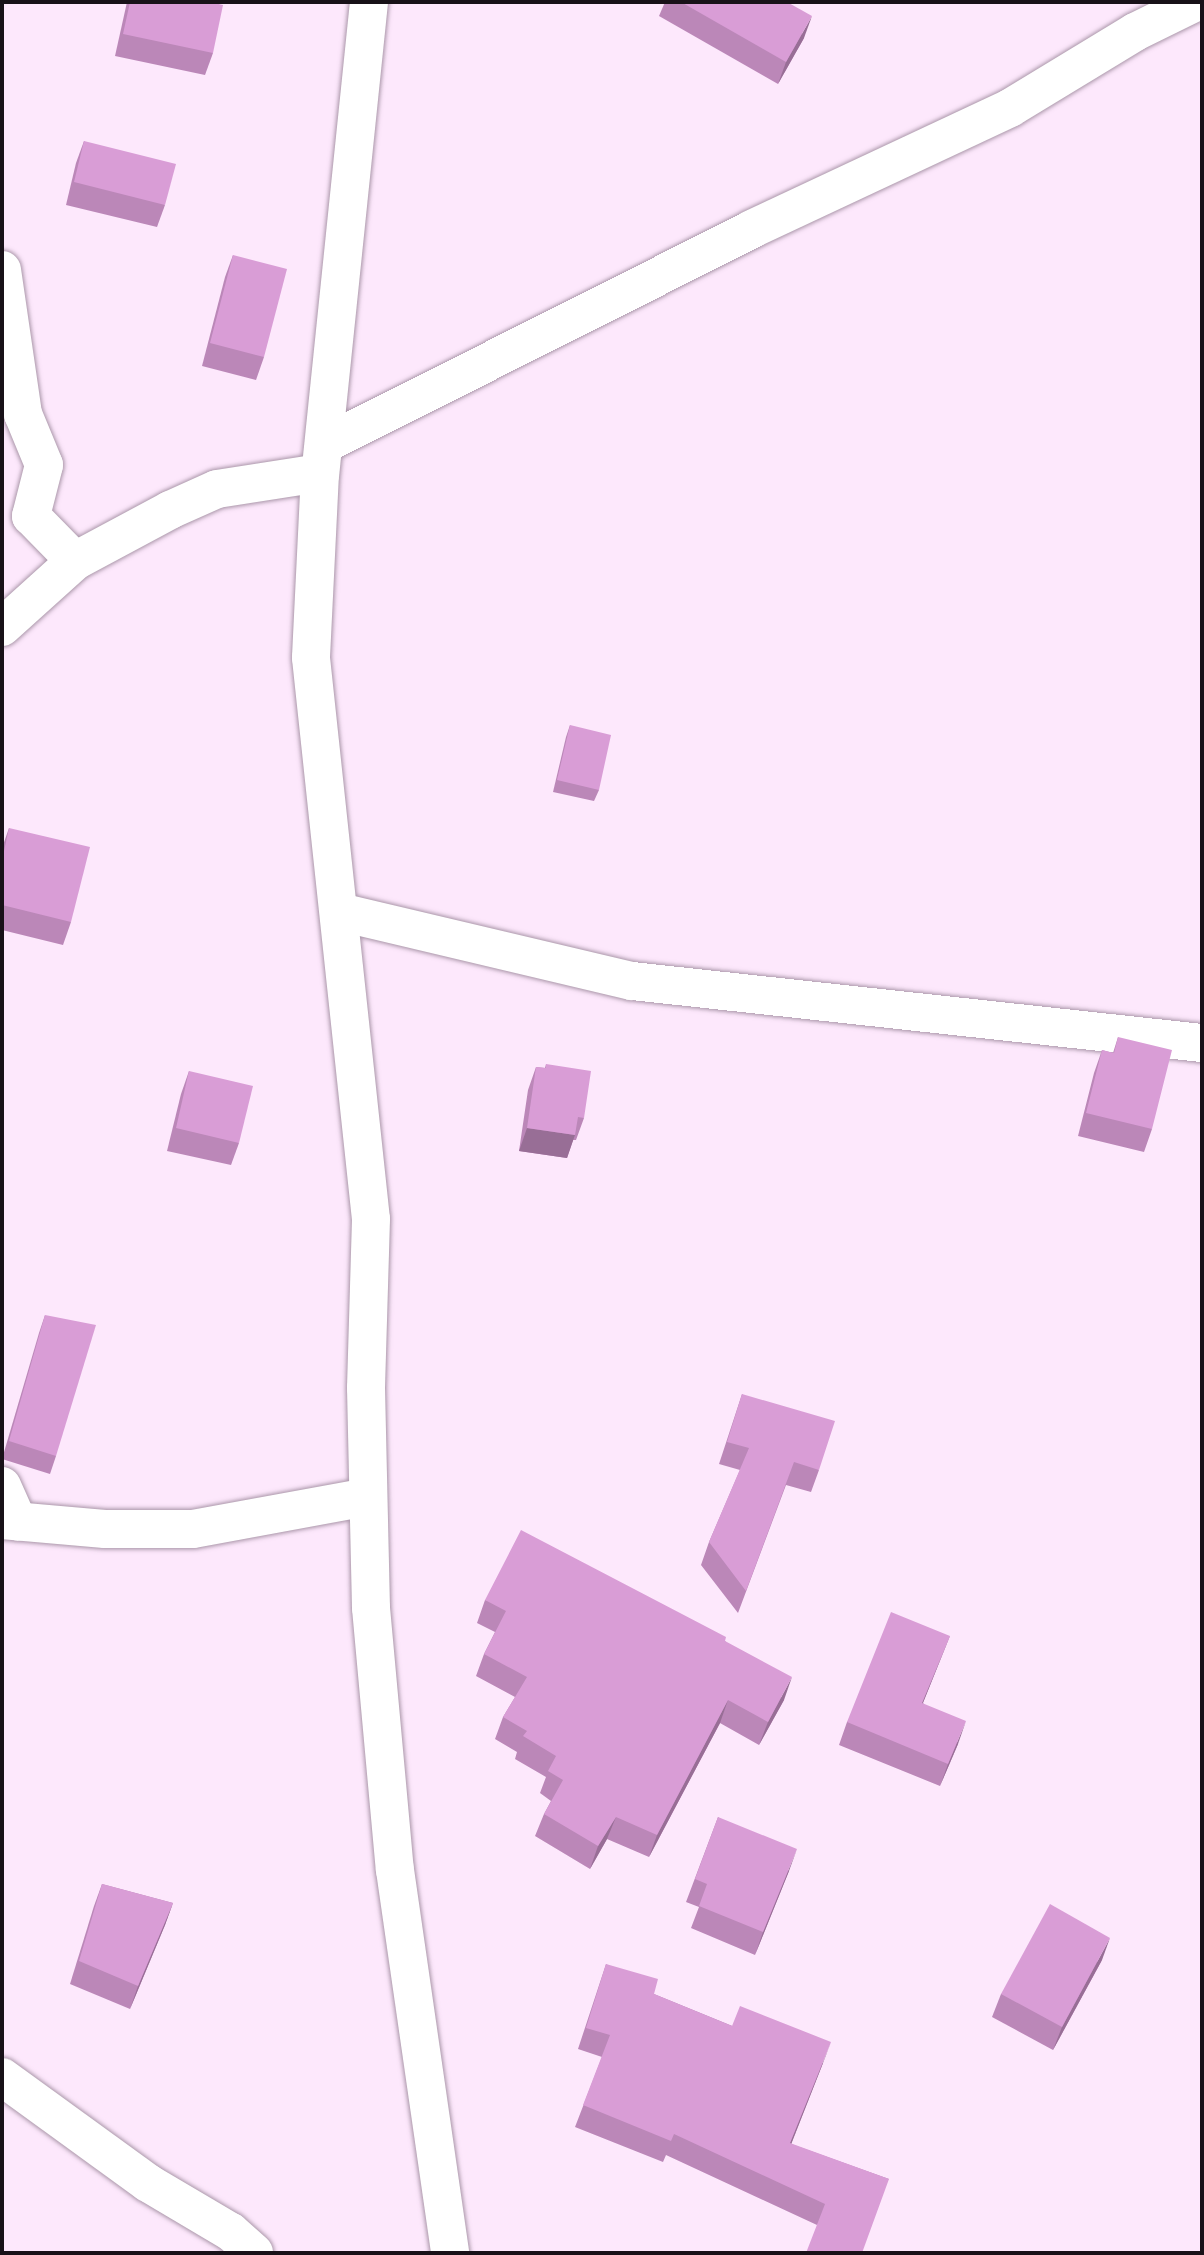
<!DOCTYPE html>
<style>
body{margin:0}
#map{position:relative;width:1204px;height:2255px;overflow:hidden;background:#fde8fc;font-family:"Noto Sans",sans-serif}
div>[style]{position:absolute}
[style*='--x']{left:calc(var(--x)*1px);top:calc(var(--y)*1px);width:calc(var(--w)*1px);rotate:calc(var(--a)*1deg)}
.roads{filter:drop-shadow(0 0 2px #ab97aa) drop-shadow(0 0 2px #ab97aa)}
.street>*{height:38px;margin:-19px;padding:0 19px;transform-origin:19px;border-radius:19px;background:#fff}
.wall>*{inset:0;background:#bb87b8}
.shaded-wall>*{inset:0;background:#986e96}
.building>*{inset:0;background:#d99dd6}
span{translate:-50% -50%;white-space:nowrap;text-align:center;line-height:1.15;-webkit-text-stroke:7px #fde8fc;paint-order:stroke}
.frame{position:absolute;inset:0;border:4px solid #181118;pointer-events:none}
</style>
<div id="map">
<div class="roads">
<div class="street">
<i style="--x:369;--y:2;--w:474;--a:95.9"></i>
<i style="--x:320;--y:473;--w:185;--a:92.8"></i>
<i style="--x:311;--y:658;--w:564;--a:83.9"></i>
<i style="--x:371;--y:1219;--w:169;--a:91.7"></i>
<i style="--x:366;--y:1388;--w:220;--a:88.7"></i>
<i style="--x:371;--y:1608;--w:263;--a:84.8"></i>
<i style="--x:395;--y:1870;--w:387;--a:81.8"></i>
<i style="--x:2;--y:270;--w:146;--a:81.7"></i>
<i style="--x:23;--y:414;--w:55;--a:67.6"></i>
<i style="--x:44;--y:465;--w:53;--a:104.3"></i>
<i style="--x:31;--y:516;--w:63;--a:45.6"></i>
<i style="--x:325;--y:444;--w:478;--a:-26.7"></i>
<i style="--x:752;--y:229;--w:285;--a:-25.1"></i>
<i style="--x:1010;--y:108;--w:146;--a:-31.3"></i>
<i style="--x:1135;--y:32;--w:68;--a:-26.2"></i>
<i style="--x:2;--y:627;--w:98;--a:-42.1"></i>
<i style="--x:75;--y:561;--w:108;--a:-28.2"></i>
<i style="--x:170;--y:510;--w:51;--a:-24.1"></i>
<i style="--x:217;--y:489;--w:104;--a:-8.8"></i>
<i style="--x:340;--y:912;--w:300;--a:13.3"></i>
<i style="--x:632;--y:981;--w:573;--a:6.21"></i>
<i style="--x:2;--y:1486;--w:39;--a:66"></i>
<i style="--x:2;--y:1520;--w:103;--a:5"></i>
<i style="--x:105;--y:1529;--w:88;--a:0"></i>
<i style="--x:193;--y:1529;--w:178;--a:-10.4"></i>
<i style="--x:2;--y:2077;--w:180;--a:36"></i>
<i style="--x:148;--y:2183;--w:96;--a:30.6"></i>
<i style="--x:231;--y:2232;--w:31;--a:42"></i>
</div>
</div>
<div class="wall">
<i style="clip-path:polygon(127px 2px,210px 2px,213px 53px,205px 75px,115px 56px)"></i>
<i style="clip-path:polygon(665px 2px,787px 2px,804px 38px,778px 84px,659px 16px)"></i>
<i style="clip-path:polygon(84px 141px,165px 205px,157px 227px,66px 205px,76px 163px)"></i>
<i style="clip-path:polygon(233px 255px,264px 357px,256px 380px,202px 366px,225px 277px)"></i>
<i style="clip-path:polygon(570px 725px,599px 790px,594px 801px,553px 792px,566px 737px)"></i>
<i style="clip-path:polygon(9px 828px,71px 922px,63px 945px,2px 930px,2px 848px)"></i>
<i style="clip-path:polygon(1118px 1037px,1152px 1129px,1144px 1152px,1078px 1136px,1094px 1073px,1102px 1050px,1113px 1053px)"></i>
<i style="clip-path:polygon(546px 1064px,584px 1118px,576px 1140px,573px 1140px,567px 1158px,519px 1151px,528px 1090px,536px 1067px,545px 1068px)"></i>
<i style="clip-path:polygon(189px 1071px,239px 1143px,231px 1165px,167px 1151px,181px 1094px)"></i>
<i style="clip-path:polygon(45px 1315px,56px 1456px,50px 1474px,2px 1459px,39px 1333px)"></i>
<i style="clip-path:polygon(742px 1394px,819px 1470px,811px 1492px,786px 1485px,738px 1613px,701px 1565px,709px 1542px,740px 1470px,719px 1464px)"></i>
<i style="clip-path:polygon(485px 1600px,725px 1641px,784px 1700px,759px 1745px,720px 1723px,649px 1857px,607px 1839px,590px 1869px,535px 1836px,544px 1814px,551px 1801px,540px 1793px,546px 1777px,515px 1759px,517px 1752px,495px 1739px,503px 1717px,515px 1697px,476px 1676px,484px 1654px,495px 1632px,477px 1623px)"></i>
<i style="clip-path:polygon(950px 1636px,923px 1703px,958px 1744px,940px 1786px,839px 1745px,847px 1722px)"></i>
<i style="clip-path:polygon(718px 1817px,789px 1871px,755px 1955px,691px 1928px,699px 1907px,686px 1902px)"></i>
<i style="clip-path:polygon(102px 1884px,173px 1903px,165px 1925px,130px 2009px,70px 1984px,94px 1906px)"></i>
<i style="clip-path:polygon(1102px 1960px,1053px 2050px,992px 2017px,1001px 1994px)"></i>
<i style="clip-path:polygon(606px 1964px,654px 1994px,823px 2063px,791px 2144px,889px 2179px,817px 2225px,666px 2155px,663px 2162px,575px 2127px,602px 2057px,578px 2049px)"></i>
</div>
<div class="shaded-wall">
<i style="clip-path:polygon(812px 16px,804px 38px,778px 84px,786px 62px)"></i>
<i style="clip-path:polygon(527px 1128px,575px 1135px,567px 1158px,519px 1151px)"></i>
<i style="clip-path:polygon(950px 1636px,941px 1658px,914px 1725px,922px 1703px)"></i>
<i style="clip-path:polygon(792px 1677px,784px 1700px,759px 1745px,768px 1722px)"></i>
<i style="clip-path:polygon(728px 1700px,720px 1723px,649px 1857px,657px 1835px)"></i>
<i style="clip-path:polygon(966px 1721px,958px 1744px,940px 1786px,948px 1764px)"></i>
<i style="clip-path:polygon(616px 1817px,607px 1839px,590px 1869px,598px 1846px)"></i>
<i style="clip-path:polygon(797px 1849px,789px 1871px,755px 1955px,763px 1932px)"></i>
<i style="clip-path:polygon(173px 1903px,165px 1925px,130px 2009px,138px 1986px)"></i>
<i style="clip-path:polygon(1110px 1938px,1102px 1960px,1053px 2050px,1062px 2027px)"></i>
<i style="clip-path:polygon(831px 2042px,823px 2063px,783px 2165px,790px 2143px)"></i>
</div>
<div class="building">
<i style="clip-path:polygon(130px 2px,210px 2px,223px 5px,213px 53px,123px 34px)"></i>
<i style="clip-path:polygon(681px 2px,787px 2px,812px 16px,786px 62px)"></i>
<i style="clip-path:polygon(84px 141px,176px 164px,165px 205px,74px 182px)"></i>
<i style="clip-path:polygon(233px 255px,287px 269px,264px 357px,210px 343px)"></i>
<i style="clip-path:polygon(570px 725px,611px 735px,599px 790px,557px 780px)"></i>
<i style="clip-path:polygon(9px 828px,90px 847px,71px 922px,2px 905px,2px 860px)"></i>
<i style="clip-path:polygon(1118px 1037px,1172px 1050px,1152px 1129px,1086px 1113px,1102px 1050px,1114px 1053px)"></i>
<i style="clip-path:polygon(546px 1064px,591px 1071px,584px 1118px,578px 1117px,575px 1135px,527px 1128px,536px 1067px,546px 1068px)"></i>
<i style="clip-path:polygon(189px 1071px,253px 1086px,239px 1143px,176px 1128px)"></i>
<i style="clip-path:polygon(45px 1315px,96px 1325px,56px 1456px,9px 1441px)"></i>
<i style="clip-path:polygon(742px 1394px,835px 1421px,819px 1470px,794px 1462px,746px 1591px,709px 1542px,749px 1448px,727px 1442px)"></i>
<i style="clip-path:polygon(521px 1530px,726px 1637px,725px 1641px,792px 1677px,768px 1722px,728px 1700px,657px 1835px,616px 1817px,598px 1846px,544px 1814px,563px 1780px,548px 1771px,556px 1756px,523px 1736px,527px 1731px,503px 1717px,527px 1677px,484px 1654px,506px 1611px,485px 1600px)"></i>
<i style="clip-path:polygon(891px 1612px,950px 1636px,922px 1703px,966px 1721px,948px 1764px,847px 1722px)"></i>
<i style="clip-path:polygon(718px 1817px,797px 1849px,763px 1932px,699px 1906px,707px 1884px,695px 1879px)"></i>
<i style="clip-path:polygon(102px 1884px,173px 1903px,138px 1986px,79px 1961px)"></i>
<i style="clip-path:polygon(1050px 1904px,1110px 1938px,1062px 2027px,1001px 1994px)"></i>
<i style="clip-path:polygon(606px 1964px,658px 1979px,654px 1994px,732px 2026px,740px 2006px,831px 2042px,790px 2143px,889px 2179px,862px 2253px,806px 2253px,825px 2204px,674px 2134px,671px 2141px,583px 2105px,610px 2035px,586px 2028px)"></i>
</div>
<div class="frame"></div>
</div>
